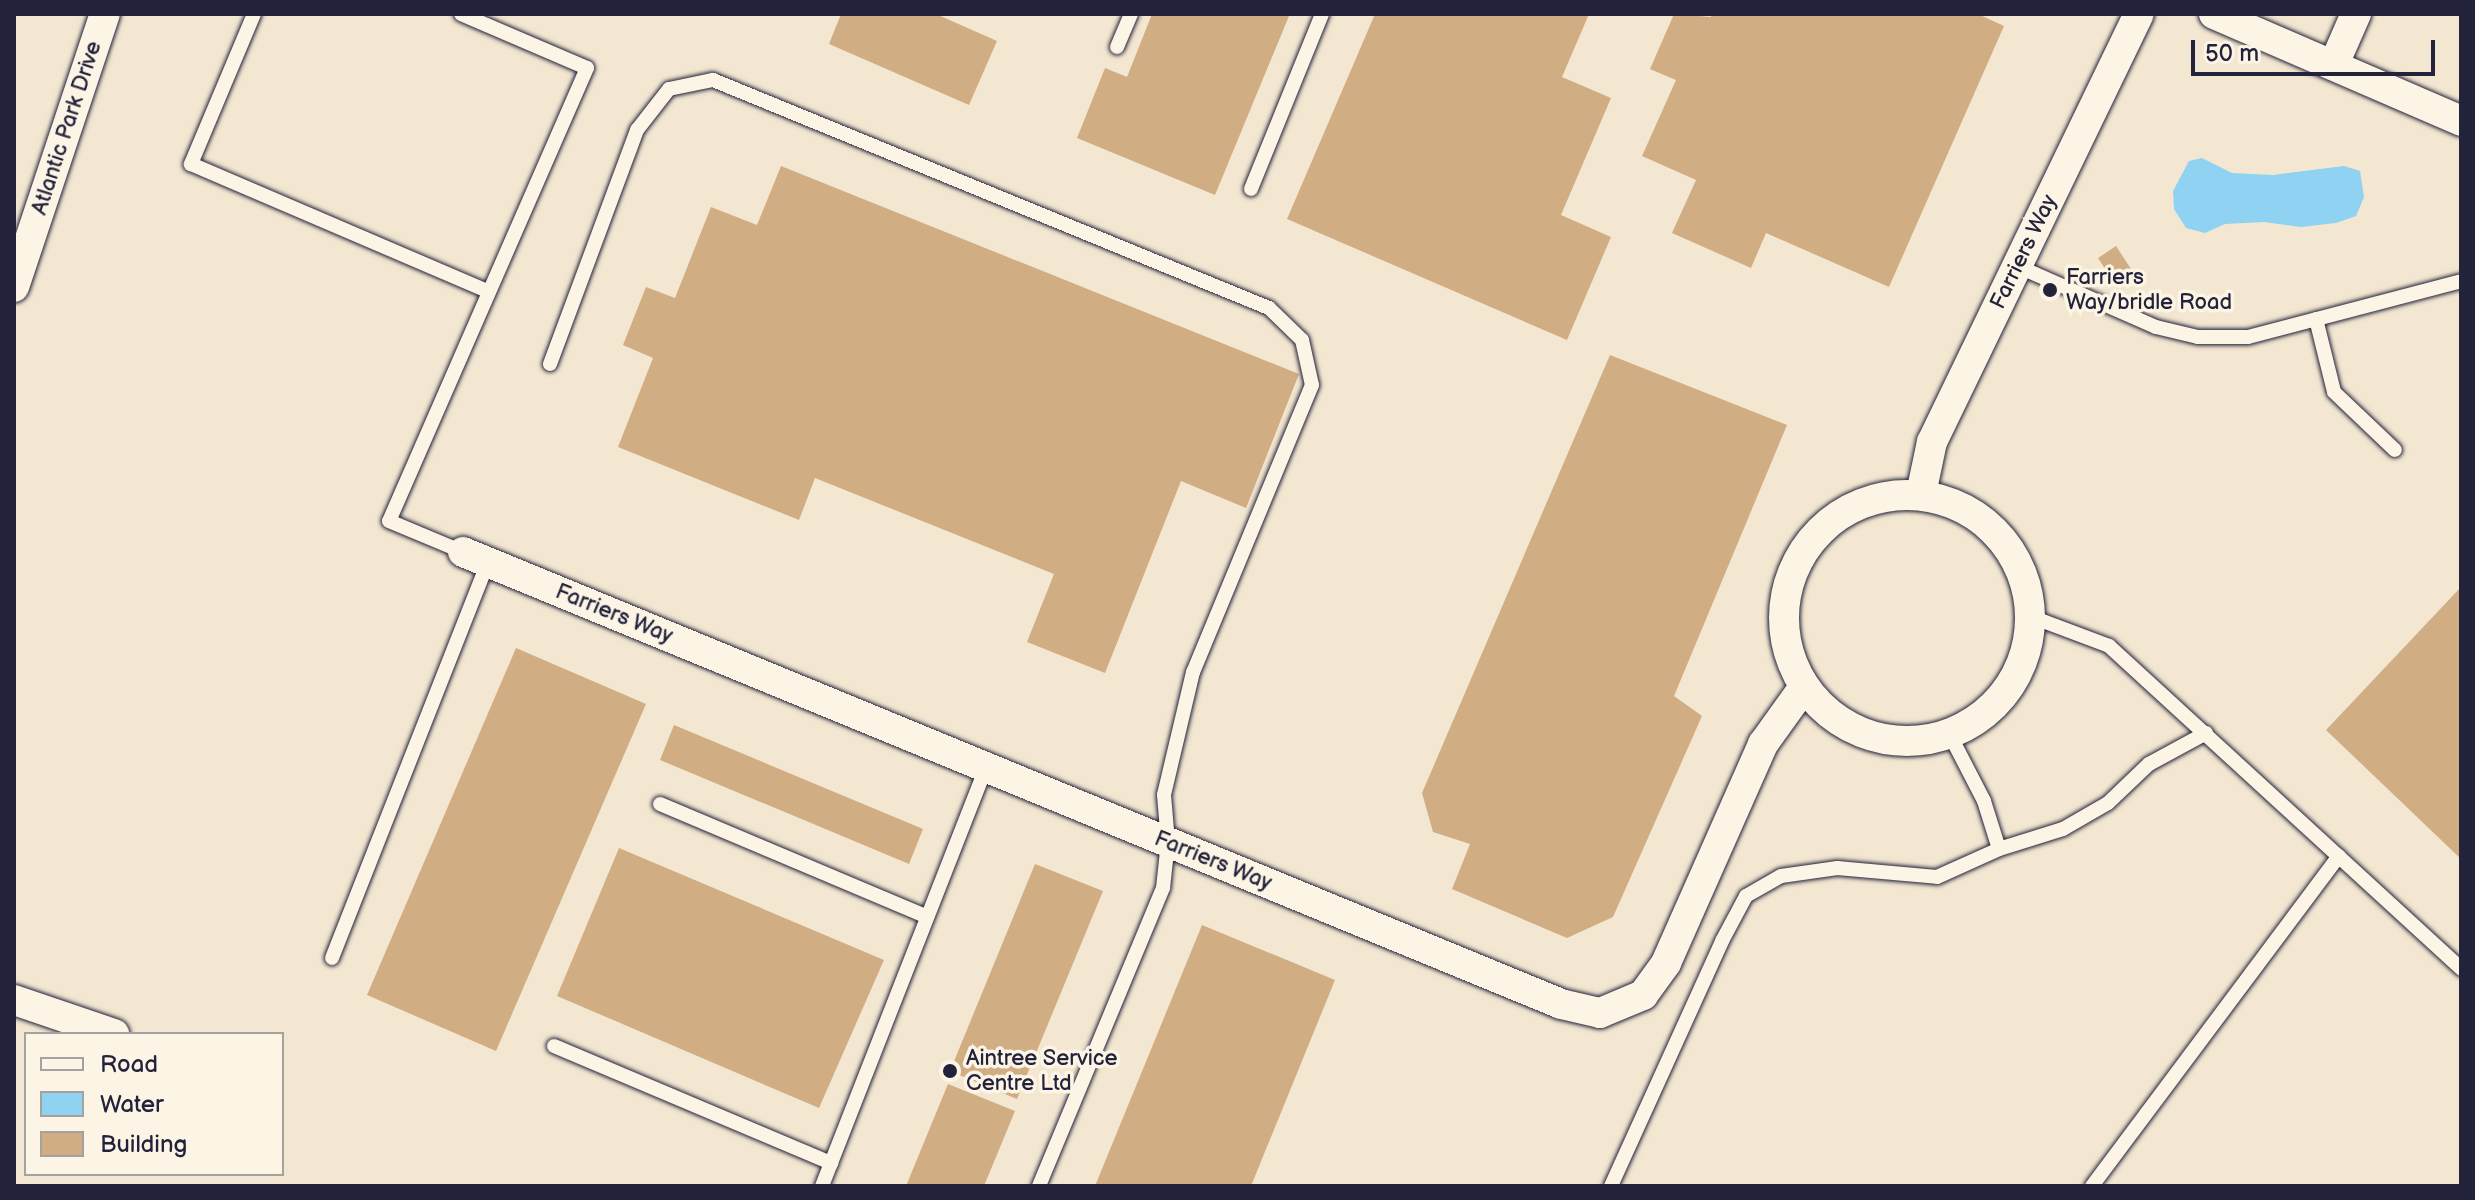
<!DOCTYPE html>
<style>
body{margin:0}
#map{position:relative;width:2475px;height:1200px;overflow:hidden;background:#f3e7d1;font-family:"Balsamiq Sans",sans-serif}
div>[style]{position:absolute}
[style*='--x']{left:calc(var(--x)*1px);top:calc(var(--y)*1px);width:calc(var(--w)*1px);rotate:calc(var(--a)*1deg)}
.water>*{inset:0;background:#8fd2f1}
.building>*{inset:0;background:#d1ad83}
.roads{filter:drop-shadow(0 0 2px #22223b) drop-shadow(0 0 2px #22223b)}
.service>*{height:14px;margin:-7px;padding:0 7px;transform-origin:7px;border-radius:7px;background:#fcf5e5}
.minor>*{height:30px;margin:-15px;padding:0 15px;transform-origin:15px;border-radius:15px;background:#fcf5e5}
.minor>.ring{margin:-15px;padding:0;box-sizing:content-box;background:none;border:30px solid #fcf5e5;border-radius:50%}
.dots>*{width:22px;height:22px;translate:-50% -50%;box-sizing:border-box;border:4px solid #fcf5e5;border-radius:50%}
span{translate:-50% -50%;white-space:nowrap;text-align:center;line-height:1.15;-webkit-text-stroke:7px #fcf5e5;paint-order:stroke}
.street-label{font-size:22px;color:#22223b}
.poi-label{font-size:22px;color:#22223b}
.left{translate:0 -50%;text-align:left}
.frame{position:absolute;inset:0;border:16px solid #22223b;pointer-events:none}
.legend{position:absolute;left:24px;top:1032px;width:260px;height:144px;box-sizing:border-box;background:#fcf5e5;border:2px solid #a5a1a1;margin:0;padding:10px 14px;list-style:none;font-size:24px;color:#22223b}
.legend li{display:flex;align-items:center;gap:16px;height:40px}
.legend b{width:40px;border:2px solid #a5a1a1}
.scale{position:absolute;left:2191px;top:40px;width:244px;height:36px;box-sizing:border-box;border:4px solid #22223b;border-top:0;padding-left:10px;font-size:24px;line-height:28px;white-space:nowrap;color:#22223b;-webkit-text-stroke:6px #fcf5e5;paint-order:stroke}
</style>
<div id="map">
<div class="water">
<i style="clip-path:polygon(2202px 158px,2232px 173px,2273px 175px,2344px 166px,2360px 171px,2364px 197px,2356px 216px,2336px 223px,2301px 227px,2264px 222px,2225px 224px,2205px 233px,2186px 228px,2174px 209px,2173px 191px,2189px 161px)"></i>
</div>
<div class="building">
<i style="clip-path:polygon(841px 14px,936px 14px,997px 41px,969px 105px,829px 44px)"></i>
<i style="clip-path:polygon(1152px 14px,1289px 16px,1215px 195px,1077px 138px,1105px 68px,1127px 77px)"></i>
<i style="clip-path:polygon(1375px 14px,1589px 14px,1562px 77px,1611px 98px,1561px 215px,1611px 237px,1567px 340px,1287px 219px)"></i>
<i style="clip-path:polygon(1674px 14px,1711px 17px,1712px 14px,1978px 14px,2004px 26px,1889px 287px,1766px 233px,1751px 268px,1672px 233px,1696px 180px,1642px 156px,1676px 80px,1650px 69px)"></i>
<i style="clip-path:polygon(781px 166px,1299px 374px,1246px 508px,1181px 481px,1105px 673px,1027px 642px,1054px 574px,815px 478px,799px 520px,618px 447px,653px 358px,623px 345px,646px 287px,675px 298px,711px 207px,757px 225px)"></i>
<i style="clip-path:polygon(2116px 246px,2131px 269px,2113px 281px,2098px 258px)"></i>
<i style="clip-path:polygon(1610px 355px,1787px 425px,1674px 696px,1702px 716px,1613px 917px,1567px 938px,1452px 889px,1470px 844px,1433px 832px,1422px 793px)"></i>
<i style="clip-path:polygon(2461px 587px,2461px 859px,2326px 730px)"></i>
<i style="clip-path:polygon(516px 648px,646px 704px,496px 1051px,367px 995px)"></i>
<i style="clip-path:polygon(674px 725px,923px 829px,909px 864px,660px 760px)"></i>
<i style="clip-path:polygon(619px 848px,884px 960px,819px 1108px,557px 996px)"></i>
<i style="clip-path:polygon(1035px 864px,1103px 891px,1017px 1099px,950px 1071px)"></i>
<i style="clip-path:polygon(1202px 925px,1335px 980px,1251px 1186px,1095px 1186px)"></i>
<i style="clip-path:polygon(948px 1084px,1015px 1111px,984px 1186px,906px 1186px)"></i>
</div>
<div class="roads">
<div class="service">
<i style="--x:254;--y:14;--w:163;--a:112.8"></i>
<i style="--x:191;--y:164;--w:322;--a:23.2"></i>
<i style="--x:461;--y:14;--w:137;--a:23.2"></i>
<i style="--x:587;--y:68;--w:494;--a:113.6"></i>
<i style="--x:389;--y:521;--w:80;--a:22.7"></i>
<i style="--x:1117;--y:47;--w:36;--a:-67"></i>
<i style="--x:1251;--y:189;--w:189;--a:-67.9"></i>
<i style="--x:2017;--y:266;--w:152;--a:23.7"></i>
<i style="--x:2156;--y:327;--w:43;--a:13.4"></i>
<i style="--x:2198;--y:337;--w:50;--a:0"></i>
<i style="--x:2248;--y:337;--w:220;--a:-14.7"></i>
<i style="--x:2316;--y:319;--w:75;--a:76.1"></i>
<i style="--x:2334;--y:392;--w:84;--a:43.6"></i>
<i style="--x:550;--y:364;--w:250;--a:-69.6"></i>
<i style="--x:637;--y:130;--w:52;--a:-52"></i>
<i style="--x:669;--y:89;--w:45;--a:-11.6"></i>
<i style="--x:713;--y:80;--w:601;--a:22.3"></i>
<i style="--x:1269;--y:308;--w:46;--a:44.1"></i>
<i style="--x:1302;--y:340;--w:46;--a:77.5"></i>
<i style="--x:1312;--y:385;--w:311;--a:112.5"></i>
<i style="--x:1193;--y:672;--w:126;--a:103.3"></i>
<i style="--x:1164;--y:795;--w:47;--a:85.1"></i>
<i style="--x:1168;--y:842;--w:46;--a:96.2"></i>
<i style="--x:1163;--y:888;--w:323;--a:112.6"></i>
<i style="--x:2032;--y:617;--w:82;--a:20.6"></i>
<i style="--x:2109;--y:646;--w:478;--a:42.5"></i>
<i style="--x:1950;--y:735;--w:74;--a:62.7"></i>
<i style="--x:1984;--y:801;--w:50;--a:72.6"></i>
<i style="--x:660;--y:804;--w:290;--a:22.9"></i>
<i style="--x:332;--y:958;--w:426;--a:-68.5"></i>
<i style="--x:554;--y:1046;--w:301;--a:22.9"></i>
<i style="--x:822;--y:1186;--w:449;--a:-68.6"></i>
<i style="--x:1611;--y:1186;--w:269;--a:-65.6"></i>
<i style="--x:1722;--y:941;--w:51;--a:-61.9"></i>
<i style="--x:1746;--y:896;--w:40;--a:-29.7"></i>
<i style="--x:1781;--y:876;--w:57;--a:-8.1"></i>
<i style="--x:1837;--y:868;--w:100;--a:5.1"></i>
<i style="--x:1937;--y:877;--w:68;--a:-24.3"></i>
<i style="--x:1999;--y:849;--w:67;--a:-17.4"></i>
<i style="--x:2063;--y:829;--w:52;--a:-30"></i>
<i style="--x:2108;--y:803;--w:57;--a:-43.6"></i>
<i style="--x:2149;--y:764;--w:65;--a:-28.5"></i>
<i style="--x:2092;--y:1186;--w:412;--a:-53.2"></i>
</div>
<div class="minor">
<i style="--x:2214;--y:14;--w:269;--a:23.4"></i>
<i style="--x:2334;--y:64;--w:55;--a:-66.3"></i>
<i style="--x:14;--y:287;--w:288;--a:-71.6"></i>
<i style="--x:1921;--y:494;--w:53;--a:-78.1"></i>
<i style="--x:1932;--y:442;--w:475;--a:-64.2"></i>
<i class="ring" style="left:1784px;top:495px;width:216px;height:216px"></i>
<i style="--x:463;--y:552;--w:1187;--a:22.37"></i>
<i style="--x:1561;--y:1004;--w:40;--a:13"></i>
<i style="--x:1600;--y:1013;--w:47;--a:-22.7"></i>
<i style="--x:1643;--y:995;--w:39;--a:-54"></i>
<i style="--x:1666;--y:963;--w:240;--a:-66.1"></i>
<i style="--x:1763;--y:744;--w:70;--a:-54.3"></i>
<i style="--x:14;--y:1000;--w:106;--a:18.8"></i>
</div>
</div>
<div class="dots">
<i style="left:2050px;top:290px;background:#22223b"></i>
<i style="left:950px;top:1071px;background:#22223b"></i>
</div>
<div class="street-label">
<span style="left:67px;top:128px;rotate:-72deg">Atlantic Park Drive</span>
<span style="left:2024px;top:252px;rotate:-64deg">Farriers Way</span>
<span style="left:614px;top:614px;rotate:22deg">Farriers Way</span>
<span style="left:1213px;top:861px;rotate:22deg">Farriers Way</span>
</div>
<div class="poi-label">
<span class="left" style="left:2066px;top:290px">Farriers<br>Way/bridle Road</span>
<span class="left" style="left:966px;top:1071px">Aintree Service<br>Centre Ltd</span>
</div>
<div class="frame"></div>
<ul class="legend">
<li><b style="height:10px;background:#fcf5e5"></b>Road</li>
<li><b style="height:22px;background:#8fd2f1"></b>Water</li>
<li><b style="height:22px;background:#d1ad83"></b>Building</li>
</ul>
<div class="scale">50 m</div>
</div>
